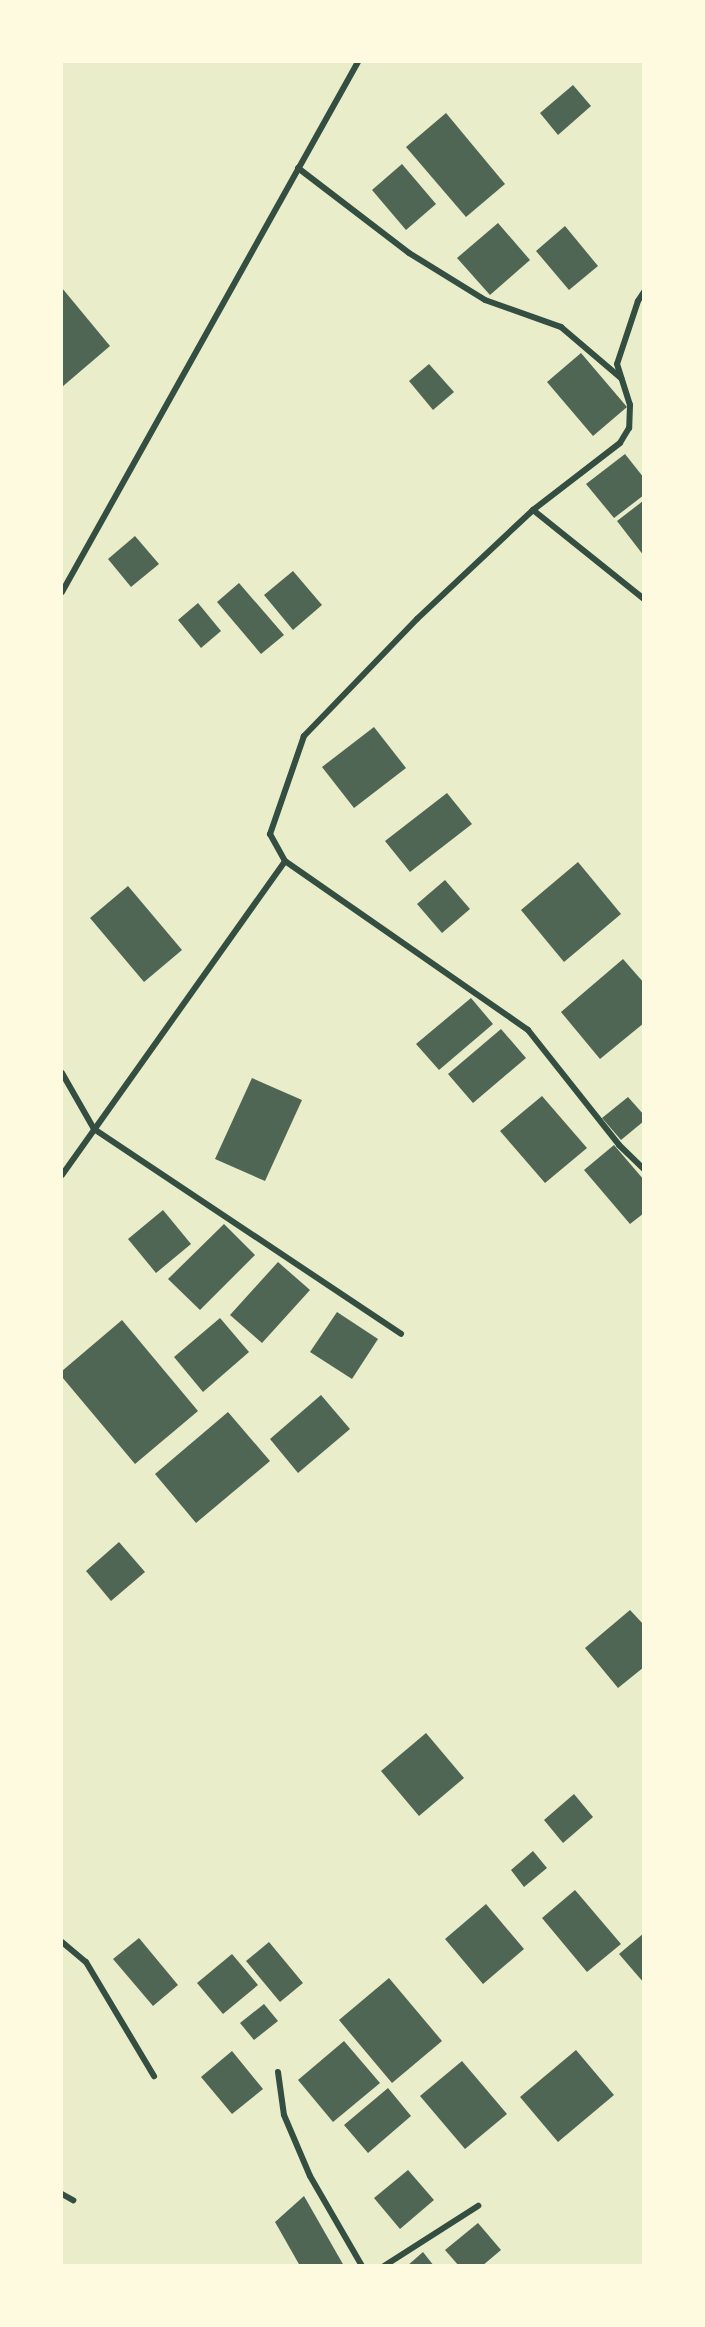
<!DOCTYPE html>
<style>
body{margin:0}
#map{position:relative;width:705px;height:2327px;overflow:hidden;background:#e9edc9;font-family:"Alegreya Sans",sans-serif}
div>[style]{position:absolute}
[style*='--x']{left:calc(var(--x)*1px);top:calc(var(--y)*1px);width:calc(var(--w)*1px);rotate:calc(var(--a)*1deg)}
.building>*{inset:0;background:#4f6655}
.minor>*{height:6px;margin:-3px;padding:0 3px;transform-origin:3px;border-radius:3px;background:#344e41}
span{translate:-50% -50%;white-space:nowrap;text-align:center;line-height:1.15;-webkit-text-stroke:4.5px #fefae0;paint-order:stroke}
.frame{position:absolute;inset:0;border:63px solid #fefae0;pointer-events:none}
</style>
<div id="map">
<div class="building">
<i style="clip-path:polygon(573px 85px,591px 106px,558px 135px,540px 113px)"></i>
<i style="clip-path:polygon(446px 113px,505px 184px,466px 217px,406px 147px)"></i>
<i style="clip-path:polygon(402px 164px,436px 204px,406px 230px,372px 190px)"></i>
<i style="clip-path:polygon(498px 223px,530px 260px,490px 295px,457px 258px)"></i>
<i style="clip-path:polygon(565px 226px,598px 266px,569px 290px,536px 251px)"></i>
<i style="clip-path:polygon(62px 288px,110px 346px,62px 387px)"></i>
<i style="clip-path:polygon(581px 353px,627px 407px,593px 436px,547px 382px)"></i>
<i style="clip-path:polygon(429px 364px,454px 392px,433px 410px,409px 381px)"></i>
<i style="clip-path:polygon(625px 454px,644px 478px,644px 495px,614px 518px,586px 484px)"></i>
<i style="clip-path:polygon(643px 501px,644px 502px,644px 556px,617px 521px)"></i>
<i style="clip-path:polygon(135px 536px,159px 564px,131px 587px,108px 559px)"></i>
<i style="clip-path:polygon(293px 571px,322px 605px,293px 630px,264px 595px)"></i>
<i style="clip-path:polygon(239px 583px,284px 635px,261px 654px,217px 602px)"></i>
<i style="clip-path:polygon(198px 603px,221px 631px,201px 648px,178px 620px)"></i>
<i style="clip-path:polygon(374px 727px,406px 768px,354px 808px,322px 767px)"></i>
<i style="clip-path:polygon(447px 793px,472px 824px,410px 872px,385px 841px)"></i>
<i style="clip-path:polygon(578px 862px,621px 914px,564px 962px,521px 910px)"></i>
<i style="clip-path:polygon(445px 880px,470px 909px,442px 933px,417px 904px)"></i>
<i style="clip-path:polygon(128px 886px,182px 950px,144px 982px,90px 918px)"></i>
<i style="clip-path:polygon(623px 959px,644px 983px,644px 1023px,600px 1059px,561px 1012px)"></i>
<i style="clip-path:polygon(471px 998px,493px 1024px,439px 1070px,416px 1044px)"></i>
<i style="clip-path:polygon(501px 1029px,526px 1058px,473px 1103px,448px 1074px)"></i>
<i style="clip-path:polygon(252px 1078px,302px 1100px,265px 1181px,215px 1159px)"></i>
<i style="clip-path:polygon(542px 1096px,587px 1148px,545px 1183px,500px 1131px)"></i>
<i style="clip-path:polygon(628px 1097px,644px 1115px,644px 1121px,621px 1140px,602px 1118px)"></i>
<i style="clip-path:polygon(614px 1145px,644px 1180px,644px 1213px,630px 1224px,584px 1170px)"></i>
<i style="clip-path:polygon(163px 1210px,191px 1244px,156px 1273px,128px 1239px)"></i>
<i style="clip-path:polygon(224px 1224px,255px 1255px,200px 1310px,168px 1279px)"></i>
<i style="clip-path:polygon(278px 1262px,310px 1290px,262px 1343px,230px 1315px)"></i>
<i style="clip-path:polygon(337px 1312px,378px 1339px,352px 1379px,310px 1352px)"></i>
<i style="clip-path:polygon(220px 1318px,249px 1352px,203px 1392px,174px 1357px)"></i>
<i style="clip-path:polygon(122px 1320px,198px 1411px,135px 1464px,62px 1377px,62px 1371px)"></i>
<i style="clip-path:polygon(321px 1395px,350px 1429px,298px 1473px,270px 1439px)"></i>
<i style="clip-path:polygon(228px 1412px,270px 1461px,196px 1523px,155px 1474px)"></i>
<i style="clip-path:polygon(119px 1542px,145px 1572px,111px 1601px,86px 1571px)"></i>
<i style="clip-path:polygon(630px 1610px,644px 1625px,644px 1667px,618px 1688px,585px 1648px)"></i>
<i style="clip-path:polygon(426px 1733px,464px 1778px,419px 1816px,381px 1771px)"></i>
<i style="clip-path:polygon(574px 1794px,593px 1817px,563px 1843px,544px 1820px)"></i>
<i style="clip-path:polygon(533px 1851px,547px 1868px,524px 1887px,511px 1870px)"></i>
<i style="clip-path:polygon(575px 1890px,621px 1944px,587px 1972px,542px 1918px)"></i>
<i style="clip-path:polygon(486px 1904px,524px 1949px,483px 1984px,445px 1939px)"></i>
<i style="clip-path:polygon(644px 1933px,644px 1983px,619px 1954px)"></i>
<i style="clip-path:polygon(139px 1938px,178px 1985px,153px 2006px,113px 1959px)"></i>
<i style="clip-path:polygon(269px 1942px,303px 1983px,280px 2002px,246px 1961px)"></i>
<i style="clip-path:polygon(232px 1954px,258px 1985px,223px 2014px,197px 1983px)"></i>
<i style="clip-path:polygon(389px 1978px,442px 2041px,392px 2083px,339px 2020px)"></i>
<i style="clip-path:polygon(264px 2004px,278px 2021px,254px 2040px,240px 2023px)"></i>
<i style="clip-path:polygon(344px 2041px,380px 2083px,333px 2122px,298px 2080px)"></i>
<i style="clip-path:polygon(576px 2050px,614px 2095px,558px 2142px,520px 2097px)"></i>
<i style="clip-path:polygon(232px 2051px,263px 2089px,232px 2114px,201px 2077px)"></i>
<i style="clip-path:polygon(462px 2061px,507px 2114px,465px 2149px,420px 2096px)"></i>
<i style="clip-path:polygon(388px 2088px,411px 2116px,368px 2153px,344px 2125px)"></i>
<i style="clip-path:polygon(408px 2170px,434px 2200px,400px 2229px,374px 2198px)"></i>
<i style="clip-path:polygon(304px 2196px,344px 2266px,300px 2266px,275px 2222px)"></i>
<i style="clip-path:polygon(478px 2223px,501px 2250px,482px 2266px,459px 2266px,445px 2250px)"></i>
<i style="clip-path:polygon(423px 2252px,434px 2266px,407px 2266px)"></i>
</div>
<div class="minor">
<i style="--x:298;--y:168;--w:140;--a:37.4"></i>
<i style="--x:409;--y:253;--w:89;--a:31.7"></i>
<i style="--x:485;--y:300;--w:81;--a:19.6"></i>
<i style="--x:561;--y:327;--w:79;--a:40.4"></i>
<i style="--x:644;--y:292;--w:11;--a:124"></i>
<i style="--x:638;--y:301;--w:66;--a:108.4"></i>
<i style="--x:617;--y:364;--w:43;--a:72.4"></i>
<i style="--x:630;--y:405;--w:23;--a:92"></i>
<i style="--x:629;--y:428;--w:17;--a:121"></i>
<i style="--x:620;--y:443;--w:110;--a:142.4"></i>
<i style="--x:533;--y:510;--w:159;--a:136.8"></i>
<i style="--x:417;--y:619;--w:163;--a:134"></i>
<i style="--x:304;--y:736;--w:104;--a:109.1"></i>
<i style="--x:270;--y:834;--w:31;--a:61"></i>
<i style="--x:285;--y:861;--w:296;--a:34.8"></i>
<i style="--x:528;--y:1030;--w:147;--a:51.6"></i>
<i style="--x:619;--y:1145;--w:35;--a:44"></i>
<i style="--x:533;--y:510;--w:142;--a:38.7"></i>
<i style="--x:62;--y:592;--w:607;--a:-60.82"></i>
<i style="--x:62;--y:1073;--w:64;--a:60.3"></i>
<i style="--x:94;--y:1129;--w:369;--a:33.7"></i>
<i style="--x:62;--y:1175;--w:385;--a:-54.6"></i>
<i style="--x:62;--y:1942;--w:31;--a:40"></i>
<i style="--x:86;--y:1962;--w:133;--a:59.2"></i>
<i style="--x:278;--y:2072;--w:43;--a:82.1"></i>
<i style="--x:284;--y:2115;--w:66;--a:66.9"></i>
<i style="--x:310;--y:2176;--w:104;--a:60"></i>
<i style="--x:62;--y:2194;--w:13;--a:29"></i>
<i style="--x:384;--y:2266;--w:112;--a:-32.6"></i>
</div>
<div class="frame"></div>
</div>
